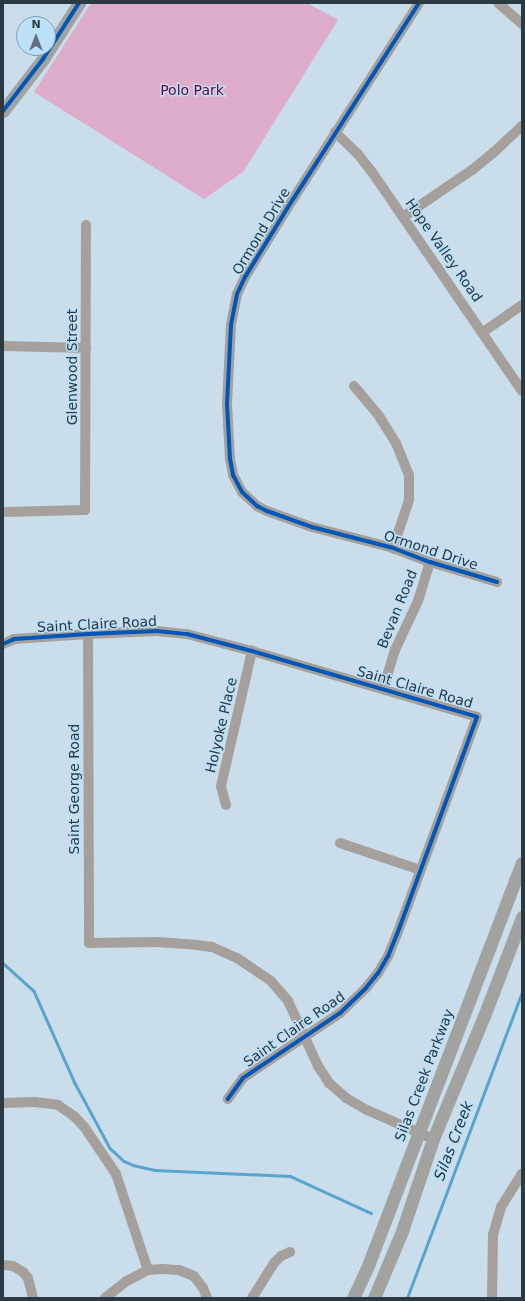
<!DOCTYPE html>
<style>
body{margin:0}
#map{position:relative;width:525px;height:1301px;overflow:hidden;background:#caddea;font-family:"DejaVu Sans",sans-serif}
div>[style]{position:absolute}
[style*='--x']{left:calc(var(--x)*1px);top:calc(var(--y)*1px);width:calc(var(--w)*1px);rotate:calc(var(--a)*1deg)}
.green>*{inset:0;background:#deadc9}
.stream>*{height:2.5px;margin:-1.25px;padding:0 1.25px;transform-origin:1.25px;border-radius:1.25px;background:#57a5cd}
.minor>*{height:10px;margin:-5px;padding:0 5px;transform-origin:5px;border-radius:5px;background:#a5a09c}
.major>*{height:13px;margin:-6.5px;padding:0 6.5px;transform-origin:6.5px;border-radius:6.5px;background:#a2a2a0}
.cycleway>*{height:4px;margin:-2px;padding:0 2px;transform-origin:2px;border-radius:2px;background:#0057b8}
span{translate:-50% -50%;white-space:nowrap;text-align:center;line-height:1.15;-webkit-text-stroke:3px #bce0f8;paint-order:stroke}
.park-label{font-size:14px;color:#6d003b}
.street-label{font-size:14px;color:#2a3942}
.water-label{font-size:15px;color:#1e3441;font-style:italic}
.frame{position:absolute;inset:0;border:4px solid #2a3942;pointer-events:none}
.north{position:absolute;left:16px;top:16px;width:40px;height:40px;box-sizing:border-box;background:#bce0f8;border:1px solid #829daf;border-radius:50%;rotate:0deg;font-size:11px;font-weight:700;line-height:16px;text-align:center;color:#2a3942}
.north::after{content:'';display:block;margin:auto;width:14px;height:18px;background:#62727d;clip-path:polygon(50% 0,100% 100%,50% 72%,0 100%)}
</style>
<div id="map">
<div class="green">
<i style="clip-path:polygon(91px 3px,307px 3px,338px 20px,243px 172px,204px 199px,34px 92px)"></i>
</div>
<div class="stream">
<i style="--x:3;--y:963;--w:42;--a:42.1"></i>
<i style="--x:34;--y:991;--w:101;--a:66"></i>
<i style="--x:75;--y:1083;--w:74;--a:61.7"></i>
<i style="--x:110;--y:1148;--w:19;--a:43"></i>
<i style="--x:124;--y:1161;--w:10;--a:24"></i>
<i style="--x:133;--y:1165;--w:22;--a:13"></i>
<i style="--x:154;--y:1170;--w:136;--a:2.5"></i>
<i style="--x:290;--y:1176;--w:89;--a:24.6"></i>
<i style="--x:407;--y:1298;--w:327;--a:-69.4"></i>
</div>
<div class="minor">
<i style="--x:419;--y:3;--w:233;--a:122.7"></i>
<i style="--x:293;--y:199;--w:92;--a:121.6"></i>
<i style="--x:245;--y:277;--w:19;--a:115"></i>
<i style="--x:237;--y:294;--w:32;--a:101"></i>
<i style="--x:231;--y:325;--w:40;--a:92.9"></i>
<i style="--x:229;--y:365;--w:39;--a:93"></i>
<i style="--x:227;--y:404;--w:55;--a:86.9"></i>
<i style="--x:230;--y:459;--w:16;--a:79"></i>
<i style="--x:233;--y:475;--w:19;--a:62"></i>
<i style="--x:242;--y:492;--w:21;--a:43"></i>
<i style="--x:257;--y:506;--w:11;--a:27"></i>
<i style="--x:267;--y:511;--w:48;--a:19.6"></i>
<i style="--x:312;--y:527;--w:84;--a:14.5"></i>
<i style="--x:393;--y:548;--w:40;--a:21"></i>
<i style="--x:430;--y:562;--w:70;--a:16.6"></i>
<i style="--x:498;--y:3;--w:32;--a:41"></i>
<i style="--x:335;--y:132;--w:30;--a:44"></i>
<i style="--x:357;--y:153;--w:24;--a:52"></i>
<i style="--x:372;--y:172;--w:265;--a:55.6"></i>
<i style="--x:403;--y:217;--w:83;--a:-34.3"></i>
<i style="--x:472;--y:170;--w:27;--a:-39"></i>
<i style="--x:493;--y:153;--w:40;--a:-43"></i>
<i style="--x:483;--y:332;--w:47;--a:-34.7"></i>
<i style="--x:3;--y:346;--w:83;--a:1.4"></i>
<i style="--x:354;--y:386;--w:39;--a:50"></i>
<i style="--x:379;--y:416;--w:32;--a:58"></i>
<i style="--x:396;--y:443;--w:35;--a:68"></i>
<i style="--x:409;--y:476;--w:24;--a:90"></i>
<i style="--x:409;--y:500;--w:51;--a:108.4"></i>
<i style="--x:3;--y:512;--w:82;--a:-1.4"></i>
<i style="--x:85;--y:510;--w:285;--a:-89.8"></i>
<i style="--x:88;--y:634;--w:309;--a:89.8"></i>
<i style="--x:89;--y:943;--w:68;--a:-0.8"></i>
<i style="--x:157;--y:942;--w:39;--a:4"></i>
<i style="--x:196;--y:945;--w:16;--a:7"></i>
<i style="--x:212;--y:947;--w:27;--a:24"></i>
<i style="--x:237;--y:958;--w:40;--a:34"></i>
<i style="--x:270;--y:980;--w:28;--a:49"></i>
<i style="--x:288;--y:1001;--w:72;--a:65.2"></i>
<i style="--x:318;--y:1066;--w:20;--a:57"></i>
<i style="--x:329;--y:1083;--w:23;--a:41"></i>
<i style="--x:346;--y:1098;--w:24;--a:30"></i>
<i style="--x:367;--y:1110;--w:72;--a:23.7"></i>
<i style="--x:3;--y:644;--w:12;--a:-24"></i>
<i style="--x:14;--y:639;--w:74;--a:-3.9"></i>
<i style="--x:88;--y:634;--w:69;--a:-2.5"></i>
<i style="--x:157;--y:631;--w:30;--a:6"></i>
<i style="--x:187;--y:634;--w:67;--a:14.7"></i>
<i style="--x:252;--y:651;--w:234;--a:16.3"></i>
<i style="--x:477;--y:717;--w:231;--a:110.2"></i>
<i style="--x:397;--y:934;--w:24;--a:112"></i>
<i style="--x:388;--y:956;--w:20;--a:120"></i>
<i style="--x:378;--y:973;--w:19;--a:129"></i>
<i style="--x:366;--y:988;--w:36;--a:136"></i>
<i style="--x:340;--y:1013;--w:117;--a:146.2"></i>
<i style="--x:243;--y:1078;--w:26;--a:126"></i>
<i style="--x:383;--y:689;--w:41;--a:-72.9"></i>
<i style="--x:395;--y:650;--w:54;--a:-64.9"></i>
<i style="--x:418;--y:601;--w:41;--a:-72.9"></i>
<i style="--x:226;--y:805;--w:20;--a:-105"></i>
<i style="--x:221;--y:786;--w:139;--a:-77.1"></i>
<i style="--x:340;--y:843;--w:84;--a:18.6"></i>
<i style="--x:3;--y:1103;--w:32;--a:-2"></i>
<i style="--x:35;--y:1102;--w:23;--a:7"></i>
<i style="--x:58;--y:1105;--w:19;--a:35"></i>
<i style="--x:74;--y:1116;--w:16;--a:47"></i>
<i style="--x:85;--y:1128;--w:55;--a:56"></i>
<i style="--x:116;--y:1174;--w:101;--a:71.6"></i>
<i style="--x:3;--y:1265;--w:10;--a:6"></i>
<i style="--x:13;--y:1266;--w:12;--a:31"></i>
<i style="--x:23;--y:1272;--w:8;--a:50"></i>
<i style="--x:28;--y:1278;--w:21;--a:76"></i>
<i style="--x:105;--y:1298;--w:28;--a:-38"></i>
<i style="--x:127;--y:1281;--w:24;--a:-28"></i>
<i style="--x:148;--y:1270;--w:15;--a:-4"></i>
<i style="--x:163;--y:1269;--w:16;--a:4"></i>
<i style="--x:179;--y:1270;--w:16;--a:22"></i>
<i style="--x:194;--y:1276;--w:15;--a:53"></i>
<i style="--x:203;--y:1288;--w:11;--a:68"></i>
<i style="--x:252;--y:1298;--w:41;--a:-57.8"></i>
<i style="--x:274;--y:1263;--w:10;--a:-45"></i>
<i style="--x:281;--y:1256;--w:10;--a:-24"></i>
<i style="--x:492;--y:1298;--w:63;--a:-89.1"></i>
<i style="--x:493;--y:1235;--w:29;--a:-74"></i>
<i style="--x:501;--y:1207;--w:39;--a:-58"></i>
</div>
<div class="major">
<i style="--x:3;--y:111;--w:66;--a:-52.4"></i>
<i style="--x:43;--y:59;--w:67;--a:-57.3"></i>
<i style="--x:353;--y:1298;--w:38;--a:-65"></i>
<i style="--x:369;--y:1263;--w:428;--a:-69.1"></i>
<i style="--x:374;--y:1298;--w:73;--a:-67.3"></i>
<i style="--x:402;--y:1231;--w:97;--a:-71.4"></i>
<i style="--x:433;--y:1139;--w:133;--a:-67.5"></i>
<i style="--x:484;--y:1016;--w:106;--a:-69"></i>
</div>
<div class="cycleway">
<i style="--x:419;--y:3;--w:233;--a:122.7"></i>
<i style="--x:293;--y:199;--w:92;--a:121.6"></i>
<i style="--x:245;--y:277;--w:19;--a:115"></i>
<i style="--x:237;--y:294;--w:32;--a:101"></i>
<i style="--x:231;--y:325;--w:40;--a:92.9"></i>
<i style="--x:229;--y:365;--w:39;--a:93"></i>
<i style="--x:227;--y:404;--w:55;--a:86.9"></i>
<i style="--x:230;--y:459;--w:16;--a:79"></i>
<i style="--x:233;--y:475;--w:19;--a:62"></i>
<i style="--x:242;--y:492;--w:21;--a:43"></i>
<i style="--x:257;--y:506;--w:11;--a:27"></i>
<i style="--x:267;--y:511;--w:48;--a:19.6"></i>
<i style="--x:312;--y:527;--w:84;--a:14.5"></i>
<i style="--x:393;--y:548;--w:40;--a:21"></i>
<i style="--x:430;--y:562;--w:70;--a:16.6"></i>
<i style="--x:3;--y:111;--w:66;--a:-52.4"></i>
<i style="--x:43;--y:59;--w:67;--a:-57.3"></i>
<i style="--x:3;--y:644;--w:12;--a:-24"></i>
<i style="--x:14;--y:639;--w:74;--a:-3.9"></i>
<i style="--x:88;--y:634;--w:69;--a:-2.5"></i>
<i style="--x:157;--y:631;--w:30;--a:6"></i>
<i style="--x:187;--y:634;--w:67;--a:14.7"></i>
<i style="--x:252;--y:651;--w:234;--a:16.3"></i>
<i style="--x:477;--y:717;--w:231;--a:110.2"></i>
<i style="--x:397;--y:934;--w:24;--a:112"></i>
<i style="--x:388;--y:956;--w:20;--a:120"></i>
<i style="--x:378;--y:973;--w:19;--a:129"></i>
<i style="--x:366;--y:988;--w:36;--a:136"></i>
<i style="--x:340;--y:1013;--w:117;--a:146.2"></i>
<i style="--x:243;--y:1078;--w:26;--a:126"></i>
</div>
<div class="park-label">
<span style="left:192px;top:90px">Polo Park</span>
</div>
<div class="street-label">
<span style="left:261px;top:231px;rotate:-59deg">Ormond Drive</span>
<span style="left:444px;top:250px;rotate:55deg">Hope Valley Road</span>
<span style="left:72px;top:367px;rotate:-90deg">Glenwood Street</span>
<span style="left:431px;top:550px;rotate:18deg">Ormond Drive</span>
<span style="left:397px;top:609px;rotate:-68deg">Bevan Road</span>
<span style="left:97px;top:624px;rotate:-3deg">Saint Claire Road</span>
<span style="left:415px;top:687px;rotate:16deg">Saint Claire Road</span>
<span style="left:221px;top:725px;rotate:-77deg">Holyoke Place</span>
<span style="left:74px;top:789px;rotate:-90deg">Saint George Road</span>
<span style="left:294px;top:1029px;rotate:-35deg">Saint Claire Road</span>
<span style="left:424px;top:1075px;rotate:-69deg">Silas Creek Parkway</span>
</div>
<div class="water-label">
<span style="left:454px;top:1141px;rotate:-69deg">Silas Creek</span>
</div>
<div class="frame"></div>
<div class="north">N</div>
</div>
